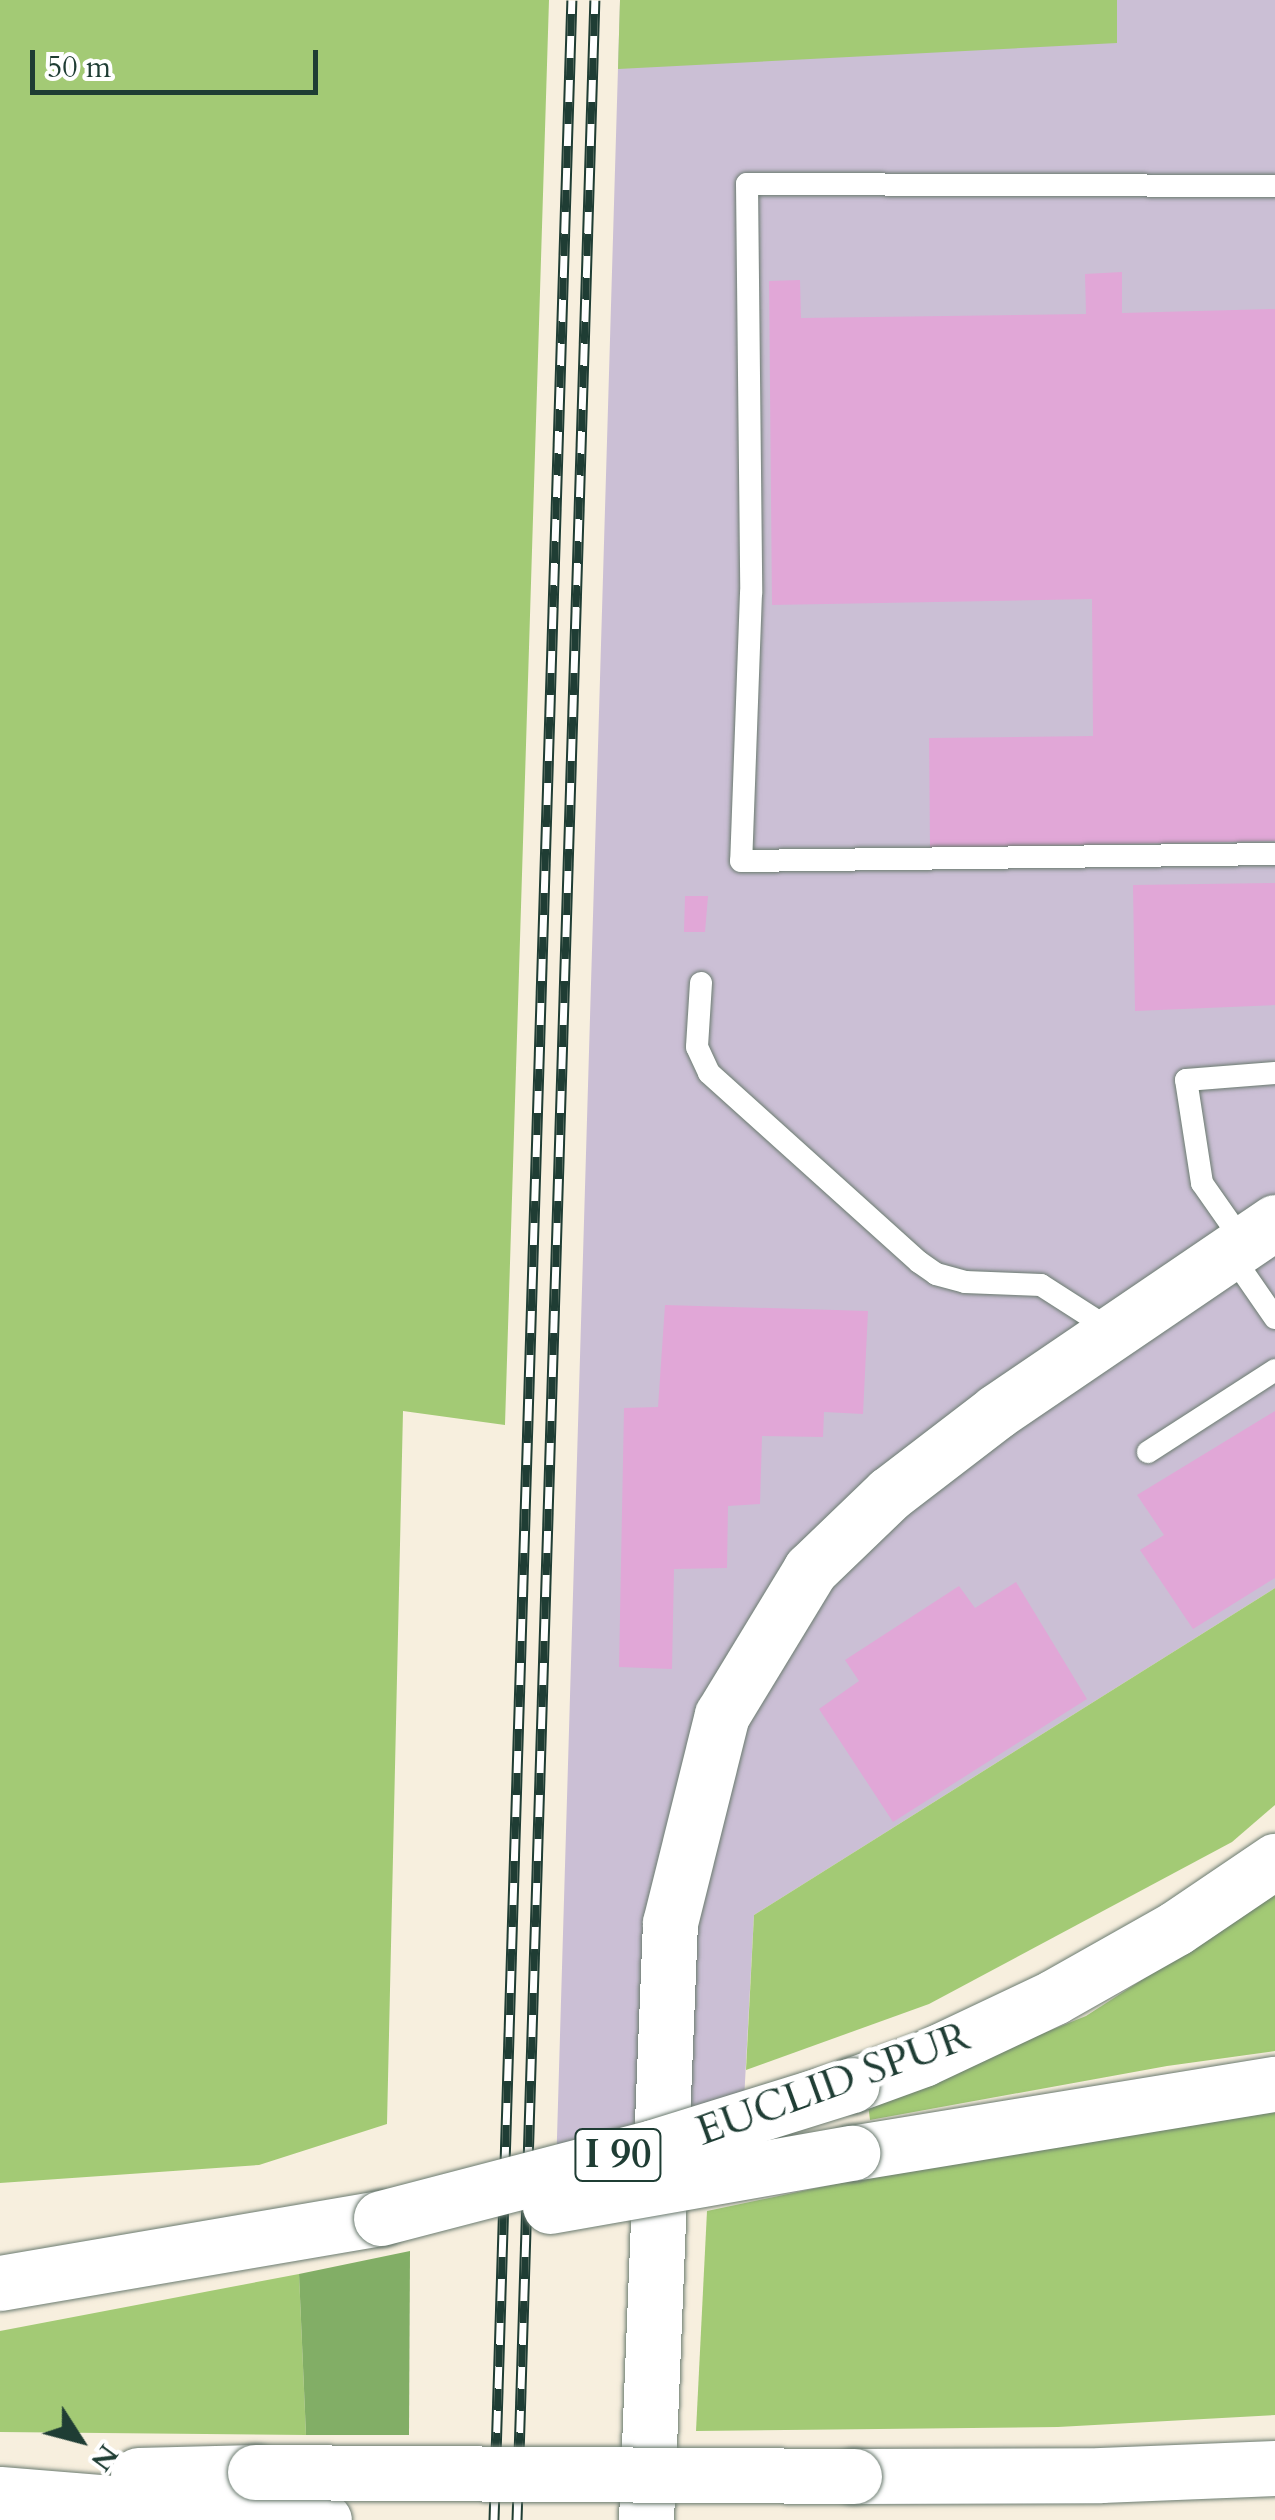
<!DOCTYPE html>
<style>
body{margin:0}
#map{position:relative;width:1275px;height:2520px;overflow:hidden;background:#f7efde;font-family:Cardo,serif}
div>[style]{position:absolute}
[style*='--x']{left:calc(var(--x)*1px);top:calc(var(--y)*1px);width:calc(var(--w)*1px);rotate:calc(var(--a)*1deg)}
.industrial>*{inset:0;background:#cbbfd5}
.green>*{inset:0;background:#a3ca75}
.forest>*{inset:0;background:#82ae66}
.building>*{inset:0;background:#e1a7d7}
.roads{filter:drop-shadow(0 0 2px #6b7b70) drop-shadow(0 0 2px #6b7b70)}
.lane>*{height:22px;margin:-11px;padding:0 11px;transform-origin:11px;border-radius:11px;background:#fff}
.secondary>*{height:55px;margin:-27.5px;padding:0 27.5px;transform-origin:27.5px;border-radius:27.5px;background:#fff}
.highway>*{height:55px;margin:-27.5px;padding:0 27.5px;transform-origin:27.5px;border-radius:27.5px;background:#fff}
.rail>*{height:11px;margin-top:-5.5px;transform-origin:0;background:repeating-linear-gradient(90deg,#fff 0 22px,#1f3d34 0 44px);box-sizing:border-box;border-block:2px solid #1f3d34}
.bridges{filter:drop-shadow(0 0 2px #6b7b70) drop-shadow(0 0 2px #6b7b70)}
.highway-bridge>*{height:55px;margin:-27.5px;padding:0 27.5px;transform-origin:27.5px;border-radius:27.5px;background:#fff}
span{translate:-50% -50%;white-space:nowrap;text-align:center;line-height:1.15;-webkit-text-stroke:10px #fff;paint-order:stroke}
.shield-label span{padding:2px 8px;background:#fff;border:2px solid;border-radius:8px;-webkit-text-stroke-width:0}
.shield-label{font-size:40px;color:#1f3d34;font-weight:700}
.street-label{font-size:42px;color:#1f3d34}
.north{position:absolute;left:30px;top:2390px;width:100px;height:100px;-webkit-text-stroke:8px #fff;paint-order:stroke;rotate:126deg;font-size:28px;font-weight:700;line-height:40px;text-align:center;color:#1f3d34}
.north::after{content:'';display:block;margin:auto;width:35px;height:45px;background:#1f3d34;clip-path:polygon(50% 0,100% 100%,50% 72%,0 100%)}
.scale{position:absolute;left:30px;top:50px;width:288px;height:45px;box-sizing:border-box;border:5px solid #1f3d34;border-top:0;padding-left:12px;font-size:30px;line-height:35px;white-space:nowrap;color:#1f3d34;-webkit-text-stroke:8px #fff;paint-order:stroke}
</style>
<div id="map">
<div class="industrial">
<i style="clip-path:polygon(620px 0,1275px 0,1275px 1588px,754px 1915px,743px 2119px,556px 2171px)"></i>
</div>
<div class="green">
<i style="clip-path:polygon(0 0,549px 0,505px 1425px,403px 1411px,387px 2124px,259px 2165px,0 2183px)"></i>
<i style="clip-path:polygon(620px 0,1117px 0,1117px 43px,618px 69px)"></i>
<i style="clip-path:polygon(1275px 1588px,1275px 1805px,1232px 1842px,929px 2004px,746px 2070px,754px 1915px)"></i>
<i style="clip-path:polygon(1275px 1894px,1275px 2051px,1167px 2066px,870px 2120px,868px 2104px,1086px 2016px)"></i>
<i style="clip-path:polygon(1275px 2112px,1275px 2415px,1058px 2427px,696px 2431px,707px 2211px,869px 2177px)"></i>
<i style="clip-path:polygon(299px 2274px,306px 2435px,0 2432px,0 2331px)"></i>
</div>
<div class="forest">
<i style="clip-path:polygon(410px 2251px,409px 2435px,306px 2435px,299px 2274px)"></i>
</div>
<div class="building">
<i style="clip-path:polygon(1122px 272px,1122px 313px,1275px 309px,1275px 841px,930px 848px,929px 738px,1093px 736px,1092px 599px,772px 605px,769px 281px,800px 280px,801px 318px,1086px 314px,1085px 274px)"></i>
<i style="clip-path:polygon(1275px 883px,1275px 1005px,1135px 1011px,1133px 885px)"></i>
<i style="clip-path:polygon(685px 896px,708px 896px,705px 932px,684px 932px)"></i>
<i style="clip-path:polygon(665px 1305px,868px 1311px,863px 1414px,824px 1412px,823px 1437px,762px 1436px,760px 1504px,728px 1506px,727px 1568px,674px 1569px,672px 1669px,619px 1667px,624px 1408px,658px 1407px)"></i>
<i style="clip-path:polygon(1275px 1411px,1275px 1578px,1193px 1629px,1140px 1550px,1164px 1535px,1137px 1495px)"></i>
<i style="clip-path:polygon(1016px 1582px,1087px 1699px,893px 1822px,819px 1709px,859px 1681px,845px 1660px,959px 1586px,975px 1608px)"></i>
</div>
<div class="roads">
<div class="lane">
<i style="--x:1275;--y:186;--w:528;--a:-179.78"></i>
<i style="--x:747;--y:184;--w:409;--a:89.4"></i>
<i style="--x:751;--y:593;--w:268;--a:92.1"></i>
<i style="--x:741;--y:861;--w:534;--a:-0.75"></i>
<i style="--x:701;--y:983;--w:64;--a:93.6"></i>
<i style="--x:697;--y:1047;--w:29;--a:65"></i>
<i style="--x:709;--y:1073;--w:283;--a:42"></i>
<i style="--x:919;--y:1262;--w:21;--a:35"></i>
<i style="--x:936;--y:1274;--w:30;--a:15"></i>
<i style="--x:965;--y:1282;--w:76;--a:2.3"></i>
<i style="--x:1041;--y:1285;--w:83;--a:32.7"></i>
<i style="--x:1244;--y:1243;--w:73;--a:-125"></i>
<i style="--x:1202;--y:1183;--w:104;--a:-98.8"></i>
<i style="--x:1186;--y:1080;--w:89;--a:-4.5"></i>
<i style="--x:1230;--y:1253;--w:79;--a:55.3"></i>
<i style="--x:1148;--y:1452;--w:151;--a:-32.8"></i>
</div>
<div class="secondary">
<i style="--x:646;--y:2520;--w:597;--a:-87.7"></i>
<i style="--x:670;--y:1923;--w:214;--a:-76"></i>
<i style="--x:722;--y:1715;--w:170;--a:-58.7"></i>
<i style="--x:810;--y:1570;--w:110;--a:-43.9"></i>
<i style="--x:889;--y:1494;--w:136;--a:-37.5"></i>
<i style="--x:997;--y:1411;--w:336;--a:-34.2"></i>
</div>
<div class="highway">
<i style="--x:852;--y:2085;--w:76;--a:-20.1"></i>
<i style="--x:923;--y:2059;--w:145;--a:-25.3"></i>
<i style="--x:1054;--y:1997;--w:140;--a:-29.5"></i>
<i style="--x:1176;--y:1928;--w:120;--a:-34.1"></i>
<i style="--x:852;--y:2153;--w:429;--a:-9.3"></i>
<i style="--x:0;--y:2283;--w:387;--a:-9.7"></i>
<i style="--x:138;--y:2475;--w:117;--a:-1.5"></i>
<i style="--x:854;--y:2476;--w:247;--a:-0.2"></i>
<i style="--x:1101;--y:2475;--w:174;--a:-2.3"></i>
<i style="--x:0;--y:2494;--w:325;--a:4.6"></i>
</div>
</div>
<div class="rail">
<i style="--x:494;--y:2520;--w:2521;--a:-88.23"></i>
<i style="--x:517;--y:2520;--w:2521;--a:-88.23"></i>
</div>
<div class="bridges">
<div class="highway-bridge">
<i style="--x:550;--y:2206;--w:307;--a:-10"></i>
<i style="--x:381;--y:2218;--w:281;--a:-14.6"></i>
<i style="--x:653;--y:2147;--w:208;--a:-17.3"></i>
<i style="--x:255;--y:2472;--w:599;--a:0.38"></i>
</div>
</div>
<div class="shield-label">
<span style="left:618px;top:2155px">I 90</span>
</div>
<div class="street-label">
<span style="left:833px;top:2084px;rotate:-20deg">EUCLID SPUR</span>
</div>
<div class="north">N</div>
<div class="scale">50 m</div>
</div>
